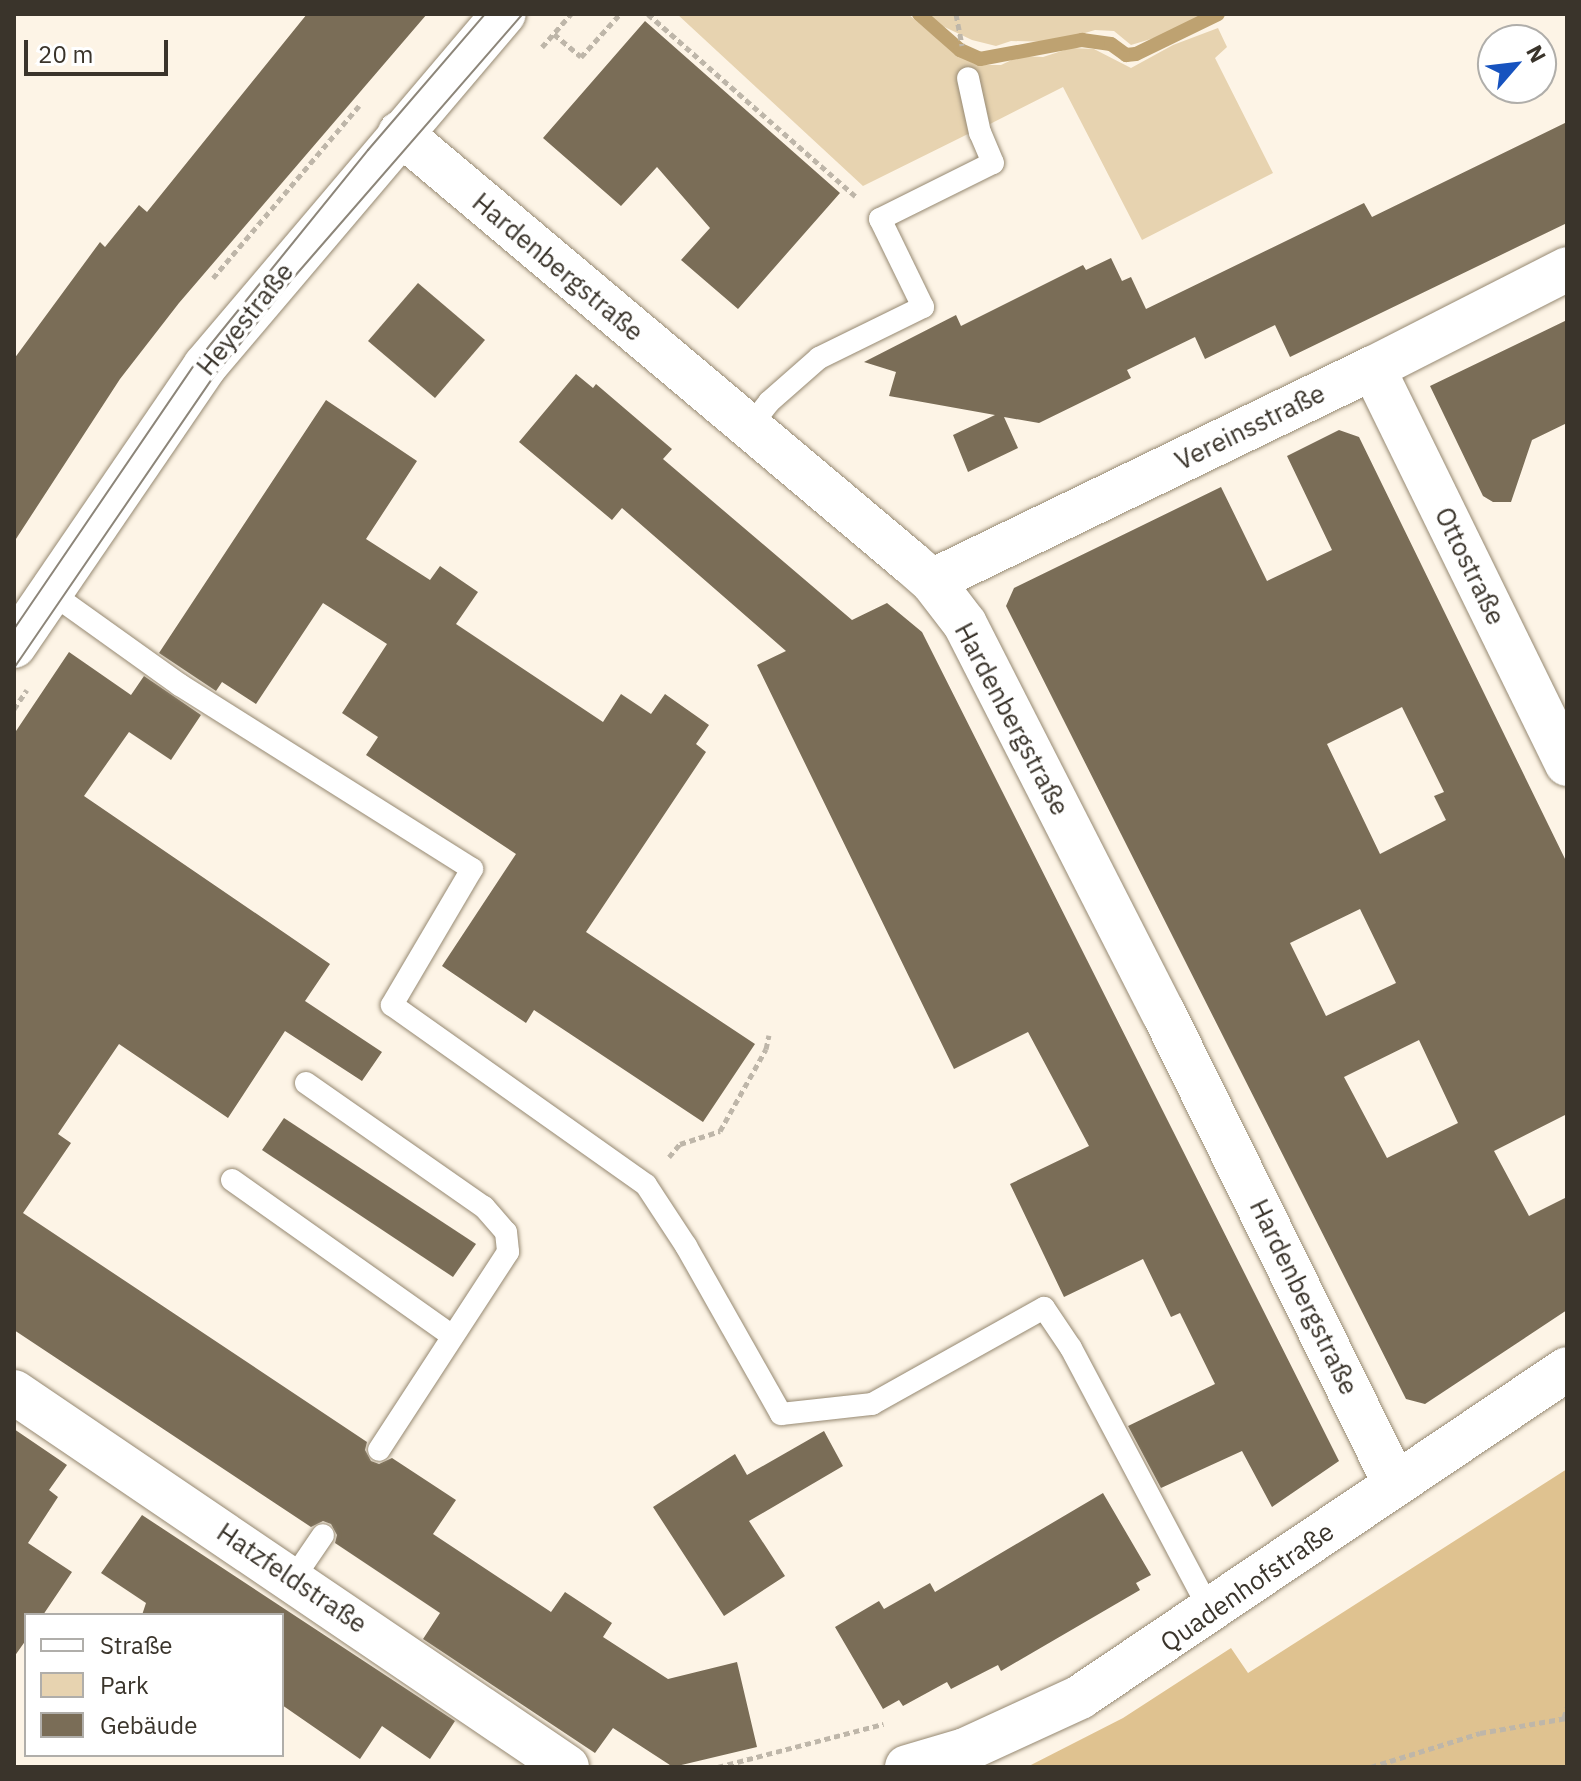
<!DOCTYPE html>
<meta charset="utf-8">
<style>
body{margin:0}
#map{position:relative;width:1581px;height:1781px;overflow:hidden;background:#fdf4e6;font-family:"IBM Plex Sans",sans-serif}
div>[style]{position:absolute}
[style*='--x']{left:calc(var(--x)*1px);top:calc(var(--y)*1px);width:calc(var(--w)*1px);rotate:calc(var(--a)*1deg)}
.green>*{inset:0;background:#e7d3b0}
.forest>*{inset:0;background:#dfc290}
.stream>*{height:14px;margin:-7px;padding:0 7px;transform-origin:7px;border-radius:7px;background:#bea271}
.building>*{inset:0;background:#7a6d57}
.path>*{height:5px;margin-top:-2.5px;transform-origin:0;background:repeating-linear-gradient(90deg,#beb6a9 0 6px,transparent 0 10px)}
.roads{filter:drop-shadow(0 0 2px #968972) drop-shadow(0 0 2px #968972)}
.lane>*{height:22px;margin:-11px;padding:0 11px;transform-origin:11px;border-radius:11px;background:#fff}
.street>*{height:44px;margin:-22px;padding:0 22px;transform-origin:22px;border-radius:22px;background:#fff}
.secondary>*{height:44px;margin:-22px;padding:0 22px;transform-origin:22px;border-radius:22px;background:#fff}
.tram>*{height:2px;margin:-1px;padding:0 1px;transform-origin:1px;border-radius:1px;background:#8d867a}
span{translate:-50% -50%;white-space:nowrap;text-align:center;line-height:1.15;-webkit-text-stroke:8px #fff;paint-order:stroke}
.street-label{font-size:26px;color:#3a342b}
.frame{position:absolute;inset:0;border:16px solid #3a342b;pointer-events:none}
.legend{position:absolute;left:24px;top:1613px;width:260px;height:144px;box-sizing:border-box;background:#fff;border:2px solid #b0aeaa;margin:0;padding:10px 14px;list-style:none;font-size:24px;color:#3a342b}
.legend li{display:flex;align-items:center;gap:16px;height:40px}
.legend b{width:40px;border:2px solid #b0aeaa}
.north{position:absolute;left:1477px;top:24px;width:80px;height:80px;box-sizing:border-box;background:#fff;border:2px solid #b0aeaa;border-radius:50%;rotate:62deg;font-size:22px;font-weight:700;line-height:32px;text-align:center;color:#3a342b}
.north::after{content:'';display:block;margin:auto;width:28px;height:36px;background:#1753bf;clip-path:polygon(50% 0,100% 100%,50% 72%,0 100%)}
.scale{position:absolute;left:24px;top:40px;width:144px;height:36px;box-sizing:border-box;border:4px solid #3a342b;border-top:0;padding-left:10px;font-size:24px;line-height:28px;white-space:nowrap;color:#3a342b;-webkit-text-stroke:6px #fff;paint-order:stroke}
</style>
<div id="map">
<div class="green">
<i style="clip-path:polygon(677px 14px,908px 14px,957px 55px,977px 65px,1001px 65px,1020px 56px,1043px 57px,1071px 48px,1094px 49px,1131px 68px,1173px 45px,1218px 28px,1227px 47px,1215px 58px,1273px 173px,1142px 240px,1063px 87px,990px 124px,979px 79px,974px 131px,863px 186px)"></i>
<i style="clip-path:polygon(926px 14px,1203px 14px,1174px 32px,1131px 45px,1114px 31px,1095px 30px,1055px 42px,1011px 41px,996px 46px,972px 40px,934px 22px)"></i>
</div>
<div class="forest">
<i style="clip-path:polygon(1567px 1469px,1567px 1767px,1027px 1767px,1123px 1718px,1231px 1648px,1248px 1673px)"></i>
</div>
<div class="stream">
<i style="--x:919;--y:14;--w:55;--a:41.3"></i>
<i style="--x:960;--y:50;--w:22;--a:24"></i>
<i style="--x:980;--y:59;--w:104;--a:-10.6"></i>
<i style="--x:1082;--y:40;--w:29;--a:8"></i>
<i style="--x:1111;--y:44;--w:19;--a:36"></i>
<i style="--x:1126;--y:55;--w:10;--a:-6"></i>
<i style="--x:1136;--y:54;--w:91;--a:-26"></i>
</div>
<div class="building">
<i style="clip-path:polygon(307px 14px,427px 14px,179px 303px,120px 379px,14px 542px,14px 359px,100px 242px,105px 247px,139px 205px,147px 212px)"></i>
<i style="clip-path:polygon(645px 21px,840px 193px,738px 309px,681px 260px,710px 228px,657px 167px,621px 206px,543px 138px)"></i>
<i style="clip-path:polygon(1567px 122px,1567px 223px,1290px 357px,1275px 325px,1205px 359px,1195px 337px,1127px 370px,1131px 378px,1039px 423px,1004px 417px,1018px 448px,968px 472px,953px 435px,995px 415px,889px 396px,896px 372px,864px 362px,956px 315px,961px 326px,1083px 265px,1086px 270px,1111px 258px,1122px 281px,1131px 277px,1146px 309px,1364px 203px,1372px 217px)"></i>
<i style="clip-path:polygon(418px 283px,485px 340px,435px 398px,368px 341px)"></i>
<i style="clip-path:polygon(1567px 320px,1567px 423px,1532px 440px,1511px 502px,1493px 502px,1483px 496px,1430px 386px)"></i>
<i style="clip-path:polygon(576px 374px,593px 388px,596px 384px,672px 449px,663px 459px,852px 620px,887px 603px,922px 632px,1339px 1461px,1272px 1507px,1242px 1451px,1161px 1488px,1128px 1426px,1215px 1384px,1180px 1313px,1171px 1317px,1143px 1259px,1064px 1297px,1010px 1184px,1089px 1146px,1028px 1032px,954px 1069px,757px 665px,786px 651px,622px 508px,612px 520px,519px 442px)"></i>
<i style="clip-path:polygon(326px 400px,417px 461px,366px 539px,430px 580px,440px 566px,478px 592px,456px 624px,603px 722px,621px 694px,651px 714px,665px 694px,709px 725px,696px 744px,706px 752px,586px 932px,755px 1044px,703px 1122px,534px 1010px,526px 1023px,442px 966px,516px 854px,366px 755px,378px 737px,342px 713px,387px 644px,323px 603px,256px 704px,222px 682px,216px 691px,159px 653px)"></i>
<i style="clip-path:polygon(evenodd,1339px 430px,1359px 437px,1567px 863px,1567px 1114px,1494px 1151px,1529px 1216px,1567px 1197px,1567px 1310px,1425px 1404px,1406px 1399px,1006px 606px,1014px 588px,1221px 487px,1267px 581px,1332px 550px,1287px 456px,1339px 430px,1402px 707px,1444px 792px,1434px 796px,1446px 820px,1380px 854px,1327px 744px,1402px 707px,1339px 430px,1360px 909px,1396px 983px,1326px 1016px,1290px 943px,1360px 909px,1339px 430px,1419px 1040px,1458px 1123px,1387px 1158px,1344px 1077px,1419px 1040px)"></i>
<i style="clip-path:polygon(69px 652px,131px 695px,144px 676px,201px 715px,171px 760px,129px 732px,84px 796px,330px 964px,305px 1001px,382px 1052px,362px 1081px,285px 1031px,228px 1118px,119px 1044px,58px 1134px,71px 1143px,23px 1213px,367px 1442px,365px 1450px,371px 1461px,379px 1464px,392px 1458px,456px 1500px,433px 1534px,551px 1612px,565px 1592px,612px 1623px,603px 1637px,668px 1679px,737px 1662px,757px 1747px,673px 1767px,613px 1728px,595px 1753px,423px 1639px,440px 1613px,335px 1543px,337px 1535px,331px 1524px,323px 1521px,311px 1527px,14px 1330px,14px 734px)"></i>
<i style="clip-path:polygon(284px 1118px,476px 1244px,453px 1277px,262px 1150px)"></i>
<i style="clip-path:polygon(14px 1429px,67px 1465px,49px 1490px,58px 1497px,28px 1543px,72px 1572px,43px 1615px,26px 1615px,26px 1640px,14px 1657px)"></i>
<i style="clip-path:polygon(824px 1431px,843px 1466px,749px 1521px,785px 1576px,724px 1616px,653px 1507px,735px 1454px,747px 1475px)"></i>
<i style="clip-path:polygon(1103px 1493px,1151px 1575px,1136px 1583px,1140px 1590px,1001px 1671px,998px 1665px,951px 1689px,947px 1682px,903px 1706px,899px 1700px,883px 1709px,835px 1627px,879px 1601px,884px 1609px,930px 1583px,935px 1592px)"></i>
<i style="clip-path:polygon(142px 1515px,455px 1721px,430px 1759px,382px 1726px,360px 1759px,282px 1705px,282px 1615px,142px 1615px,146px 1603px,101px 1573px)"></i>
</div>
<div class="path">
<i style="--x:648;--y:14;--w:276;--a:41.3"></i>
<i style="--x:956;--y:14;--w:32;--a:79"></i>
<i style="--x:554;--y:34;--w:35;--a:40"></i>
<i style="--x:581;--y:57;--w:58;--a:-47.8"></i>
<i style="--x:542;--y:47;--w:44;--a:-48.7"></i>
<i style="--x:213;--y:278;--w:226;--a:-49.7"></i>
<i style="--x:14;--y:709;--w:23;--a:-56"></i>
<i style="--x:669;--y:1157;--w:17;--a:-50"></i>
<i style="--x:680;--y:1144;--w:42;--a:-18"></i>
<i style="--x:720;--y:1131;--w:94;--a:-60.7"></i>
<i style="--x:766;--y:1049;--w:14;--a:-78"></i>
<i style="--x:1564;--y:1718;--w:11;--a:-75"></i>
<i style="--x:718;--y:1767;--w:171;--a:-14.6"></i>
<i style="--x:1371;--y:1767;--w:114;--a:-17.3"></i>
<i style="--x:1480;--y:1733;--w:88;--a:-9.8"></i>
</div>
<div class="roads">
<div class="lane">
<i style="--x:748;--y:429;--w:34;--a:-52"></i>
<i style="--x:769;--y:402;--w:67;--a:-41.3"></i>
<i style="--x:819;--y:358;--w:116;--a:-26.1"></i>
<i style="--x:923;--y:307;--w:98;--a:-116"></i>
<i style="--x:880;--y:219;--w:126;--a:-26.4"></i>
<i style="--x:993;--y:163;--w:33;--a:-113"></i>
<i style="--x:980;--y:133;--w:56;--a:-102.3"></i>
<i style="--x:50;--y:592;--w:160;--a:35.6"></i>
<i style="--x:180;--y:685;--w:345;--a:32.2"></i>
<i style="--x:472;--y:869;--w:158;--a:120.5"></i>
<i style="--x:392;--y:1005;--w:311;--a:35.3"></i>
<i style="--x:646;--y:1185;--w:73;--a:56.7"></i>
<i style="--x:686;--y:1246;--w:193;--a:60.5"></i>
<i style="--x:781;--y:1414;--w:92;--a:-6.3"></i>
<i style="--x:872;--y:1404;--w:197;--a:-29.2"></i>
<i style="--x:1044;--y:1308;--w:48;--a:56"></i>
<i style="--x:1071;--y:1348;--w:299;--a:62.1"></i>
<i style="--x:306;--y:1083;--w:217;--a:34.9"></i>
<i style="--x:484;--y:1207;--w:33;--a:49"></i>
<i style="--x:506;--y:1232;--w:20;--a:84"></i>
<i style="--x:508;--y:1252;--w:236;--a:123.1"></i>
<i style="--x:232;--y:1180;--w:270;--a:35.3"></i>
<i style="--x:293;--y:1579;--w:53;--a:-55.7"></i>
</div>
<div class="street">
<i style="--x:400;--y:133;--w:668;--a:40.08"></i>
<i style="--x:911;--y:563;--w:28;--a:41"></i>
<i style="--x:932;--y:581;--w:54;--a:52.5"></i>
<i style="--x:965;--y:624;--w:436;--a:63"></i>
<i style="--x:1163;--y:1012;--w:526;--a:63.82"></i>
<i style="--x:1373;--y:368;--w:441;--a:63.9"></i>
<i style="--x:932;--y:581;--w:490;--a:-25.8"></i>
<i style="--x:1373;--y:368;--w:218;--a:-27"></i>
<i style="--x:14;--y:1392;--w:668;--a:34.14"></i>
<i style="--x:907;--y:1767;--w:60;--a:-16.3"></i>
<i style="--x:965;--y:1750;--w:127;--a:-24.7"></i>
<i style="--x:1080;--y:1697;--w:587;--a:-33.96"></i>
</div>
<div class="secondary">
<i style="--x:14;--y:646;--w:339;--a:-55.7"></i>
<i style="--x:205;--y:366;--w:462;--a:-49.7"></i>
</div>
</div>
<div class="tram">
<i style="--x:14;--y:629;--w:320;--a:-55.7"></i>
<i style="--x:194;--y:365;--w:277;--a:-51"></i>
<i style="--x:368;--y:150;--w:179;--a:-49.3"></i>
<i style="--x:14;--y:668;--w:354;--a:-55.6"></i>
<i style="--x:214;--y:376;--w:127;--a:-51.1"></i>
<i style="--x:294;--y:277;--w:349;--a:-49"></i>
</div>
<div class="street-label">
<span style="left:558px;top:267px;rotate:40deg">Hardenbergstraße</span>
<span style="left:245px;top:319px;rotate:-51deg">Heyestraße</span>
<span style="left:1250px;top:427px;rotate:-26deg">Vereinsstraße</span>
<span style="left:1470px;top:566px;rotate:64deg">Ottostraße</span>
<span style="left:1012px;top:719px;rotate:62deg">Hardenbergstraße</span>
<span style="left:1304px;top:1297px;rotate:64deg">Hardenbergstraße</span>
<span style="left:292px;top:1578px;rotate:34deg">Hatzfeldstraße</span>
<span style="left:1247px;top:1587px;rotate:-35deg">Quadenhofstraße</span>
</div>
<div class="frame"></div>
<ul class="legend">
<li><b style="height:10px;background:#fff"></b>Straße</li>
<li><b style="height:22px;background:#e7d3b0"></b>Park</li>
<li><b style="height:22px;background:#7a6d57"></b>Gebäude</li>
</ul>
<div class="north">N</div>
<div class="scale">20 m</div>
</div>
